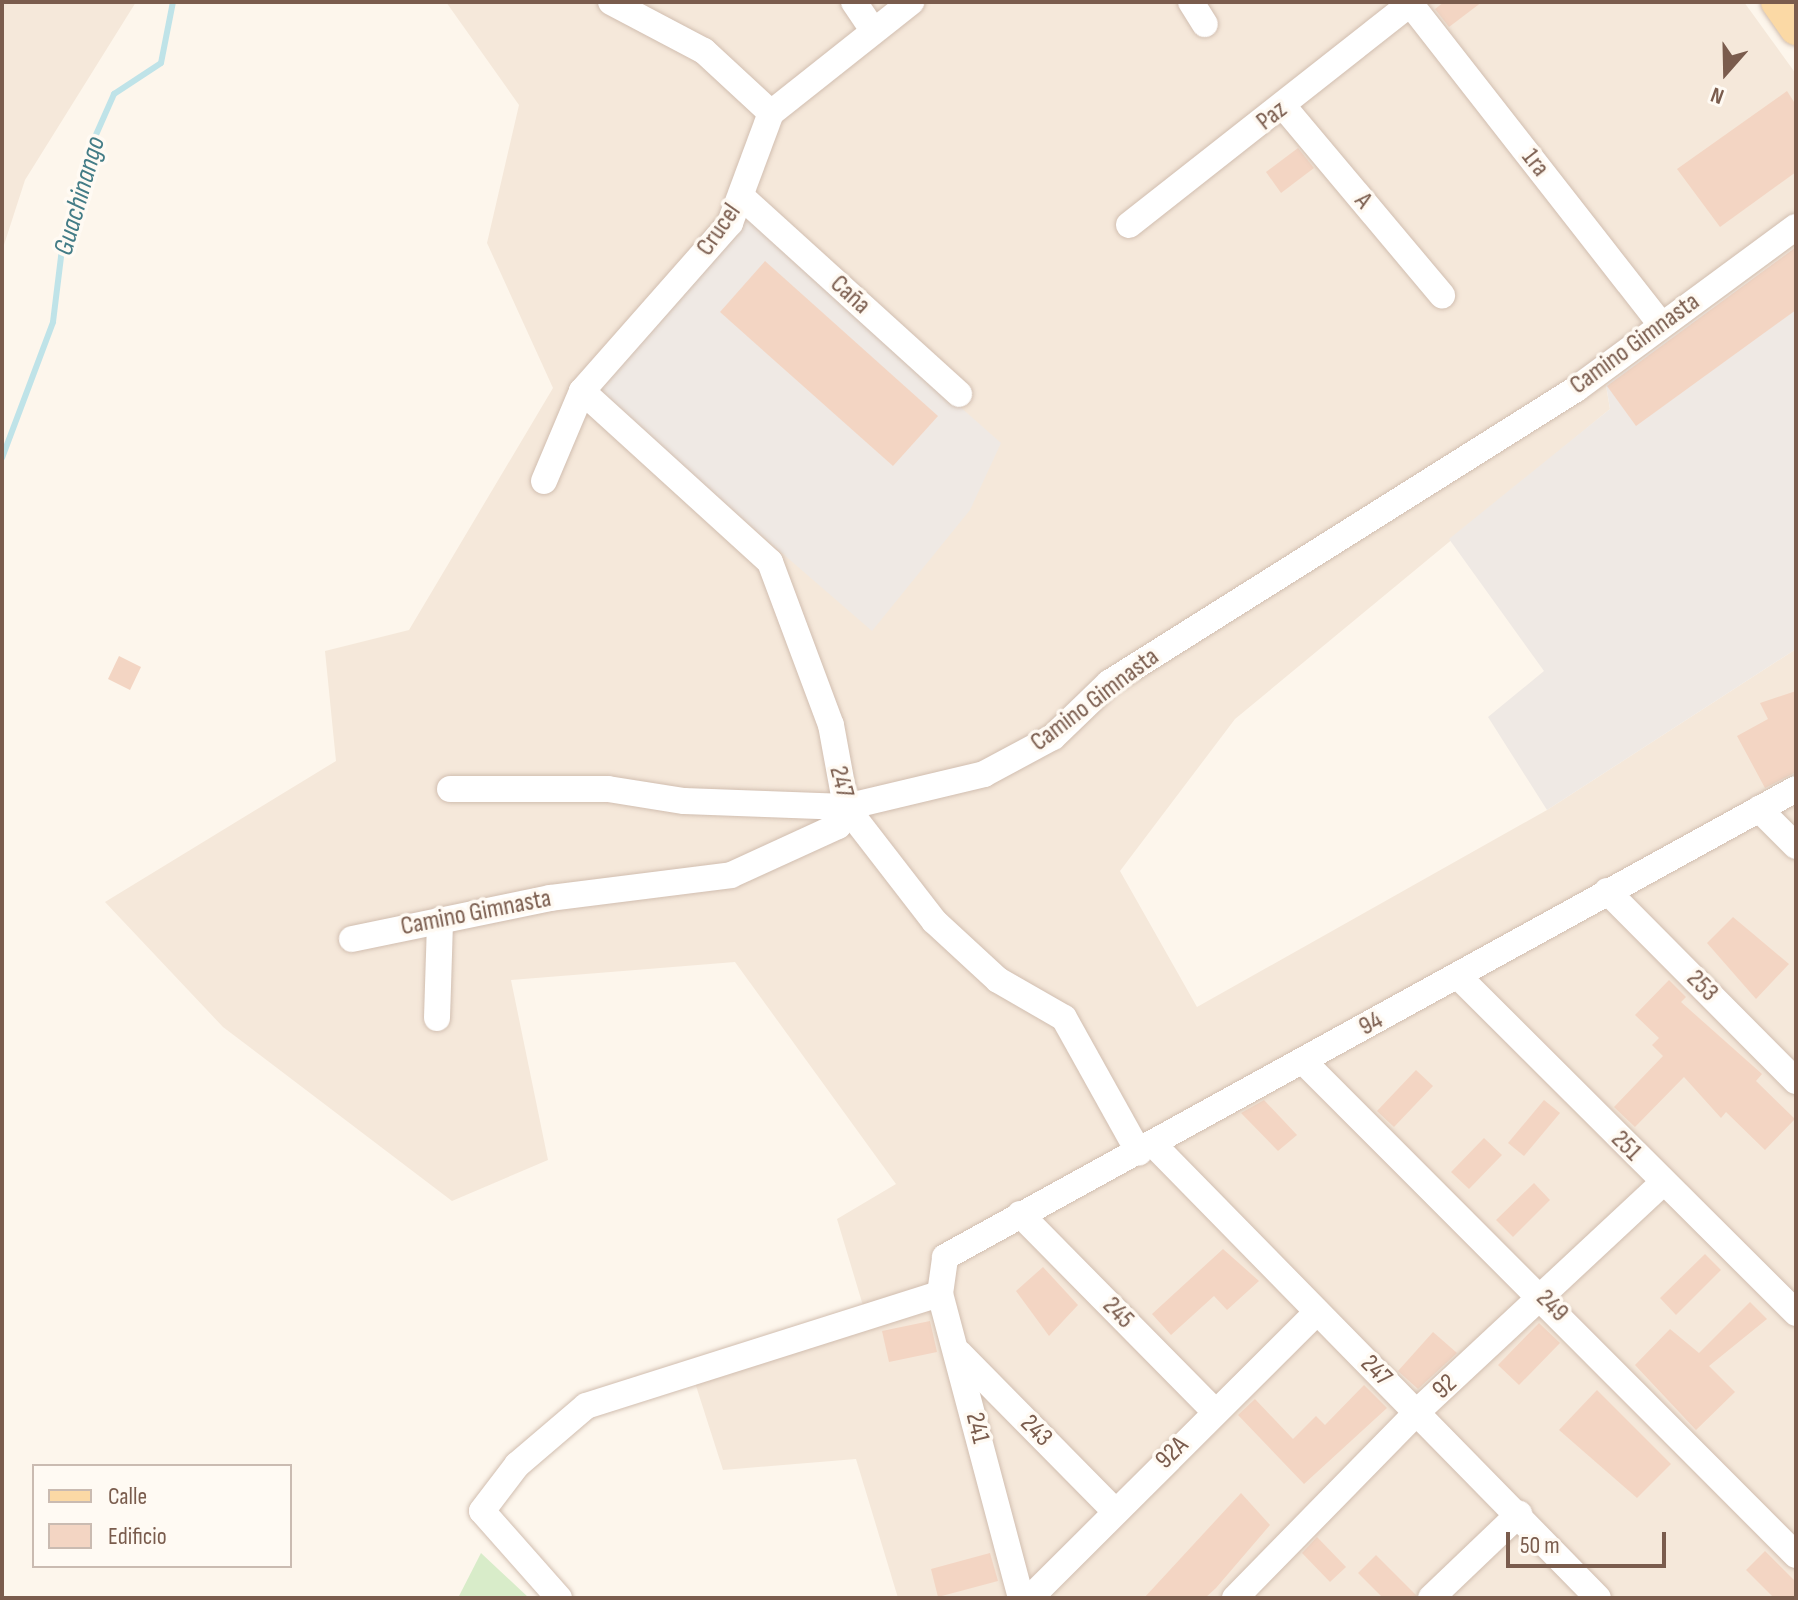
<!DOCTYPE html>
<meta charset="utf-8">
<style>
body{margin:0}
#map{position:relative;width:1798px;height:1600px;overflow:hidden;background:#fdf6ec;font-family:"Sofia Sans Condensed",sans-serif}
div>[style]{position:absolute}
[style*='--x']{left:calc(var(--x)*1px);top:calc(var(--y)*1px);width:calc(var(--w)*1px);rotate:calc(var(--a)*1deg)}
.residential>*{inset:0;background:#f5e8da}
.industrial>*{inset:0;background:#efe9e4}
.green>*{inset:0;background:#d8ecc9}
.stream>*{height:6px;margin:-3px;padding:0 3px;transform-origin:3px;border-radius:3px;background:#bfe3e8}
.building>*{inset:0;background:#f3d5c3}
.roads{filter:drop-shadow(0 0 2px #d1beb0) drop-shadow(0 0 2px #d1beb0)}
.minor>*{height:26px;margin:-13px;padding:0 13px;transform-origin:13px;border-radius:13px;background:#fff}
.major>*{height:32px;margin:-16px;padding:0 16px;transform-origin:16px;border-radius:16px;background:#fbd9a5}
span{translate:-50% -50%;white-space:nowrap;text-align:center;line-height:1.15;-webkit-text-stroke:7px #fffaf3;paint-order:stroke}
.street-label{font-size:26px;color:#7a5c4d}
.water-label{font-size:28px;color:#437c86;font-style:italic}
.frame{position:absolute;inset:0;border:4px solid #7a5c4d;pointer-events:none}
.legend{position:absolute;left:32px;top:1464px;width:260px;height:104px;box-sizing:border-box;background:#fffaf3;border:2px solid #cabbb1;margin:0;padding:10px 14px;list-style:none;font-size:24px;color:#7a5c4d}
.legend li{display:flex;align-items:center;gap:16px;height:40px}
.legend b{width:40px;border:2px solid #cabbb1}
.north{position:absolute;left:1686px;top:32px;width:80px;height:80px;-webkit-text-stroke:6px #fffaf3;paint-order:stroke;rotate:200deg;font-size:22px;font-weight:700;line-height:32px;text-align:center;color:#7a5c4d}
.north::after{content:'';display:block;margin:auto;width:28px;height:36px;background:#7a5c4d;clip-path:polygon(50% 0,100% 100%,50% 72%,0 100%)}
.scale{position:absolute;left:1506px;top:1532px;width:160px;height:36px;box-sizing:border-box;border:4px solid #7a5c4d;border-top:0;padding-left:10px;font-size:24px;line-height:28px;white-space:nowrap;color:#7a5c4d;-webkit-text-stroke:6px #fffaf3;paint-order:stroke}
</style>
<div id="map">
<div class="residential">
<i style="clip-path:polygon(2px 2px,136px 2px,25px 180px,2px 251px)"></i>
<i style="clip-path:polygon(446px 2px,1744px 2px,1796px 74px,1796px 247px,1606px 385px,1610px 409px,1235px 719px,1120px 871px,1197px 1007px,1547px 810px,1796px 649px,1796px 1598px,898px 1598px,856px 1459px,723px 1470px,689px 1364px,864px 1309px,837px 1219px,896px 1184px,735px 962px,511px 980px,548px 1160px,452px 1201px,223px 1027px,105px 902px,336px 761px,325px 651px,409px 630px,553px 388px,487px 243px,519px 105px)"></i>
</div>
<div class="industrial">
<i style="clip-path:polygon(748px 219px,1001px 443px,970px 510px,872px 631px,596px 392px)"></i>
<i style="clip-path:polygon(1796px 247px,1796px 649px,1547px 810px,1488px 717px,1544px 671px,1449px 539px,1610px 409px,1606px 385px)"></i>
</div>
<div class="green">
<i style="clip-path:polygon(481px 1553px,529px 1598px,458px 1598px)"></i>
</div>
<div class="stream">
<i style="--x:2;--y:458;--w:145;--a:-69.4"></i>
<i style="--x:53;--y:322;--w:90;--a:-83"></i>
<i style="--x:64;--y:233;--w:91;--a:-72.8"></i>
<i style="--x:91;--y:146;--w:57;--a:-66.1"></i>
<i style="--x:114;--y:94;--w:56;--a:-33.4"></i>
<i style="--x:161;--y:63;--w:62;--a:-78.9"></i>
</div>
<div class="building">
<i style="clip-path:polygon(1444px 2px,1482px 2px,1449px 27px,1435px 9px)"></i>
<i style="clip-path:polygon(1787px 91px,1796px 105px,1796px 172px,1720px 227px,1677px 169px)"></i>
<i style="clip-path:polygon(1298px 148px,1314px 168px,1281px 193px,1266px 172px)"></i>
<i style="clip-path:polygon(1796px 247px,1796px 310px,1636px 426px,1607px 386px)"></i>
<i style="clip-path:polygon(765px 261px,938px 416px,893px 466px,720px 312px)"></i>
<i style="clip-path:polygon(119px 656px,141px 667px,130px 690px,108px 679px)"></i>
<i style="clip-path:polygon(1796px 691px,1796px 772px,1765px 788px,1737px 736px,1768px 719px,1760px 703px)"></i>
<i style="clip-path:polygon(1733px 917px,1789px 964px,1756px 999px,1707px 943px)"></i>
<i style="clip-path:polygon(1669px 980px,1686px 997px,1681px 1002px,1762px 1074px,1756px 1081px,1795px 1119px,1765px 1150px,1726px 1112px,1721px 1118px,1684px 1077px,1635px 1127px,1614px 1107px,1663px 1056px,1652px 1045px,1659px 1038px,1635px 1015px)"></i>
<i style="clip-path:polygon(1416px 1070px,1433px 1086px,1394px 1127px,1377px 1111px)"></i>
<i style="clip-path:polygon(1264px 1100px,1297px 1135px,1278px 1151px,1241px 1113px)"></i>
<i style="clip-path:polygon(1544px 1100px,1560px 1113px,1524px 1156px,1508px 1143px)"></i>
<i style="clip-path:polygon(1484px 1138px,1502px 1155px,1469px 1189px,1451px 1172px)"></i>
<i style="clip-path:polygon(1534px 1183px,1550px 1200px,1513px 1237px,1496px 1220px)"></i>
<i style="clip-path:polygon(1223px 1249px,1259px 1281px,1227px 1310px,1214px 1296px,1171px 1335px,1152px 1314px)"></i>
<i style="clip-path:polygon(1705px 1254px,1721px 1270px,1676px 1315px,1660px 1298px)"></i>
<i style="clip-path:polygon(1043px 1267px,1078px 1305px,1049px 1336px,1016px 1291px)"></i>
<i style="clip-path:polygon(1750px 1302px,1767px 1319px,1709px 1366px,1735px 1392px,1696px 1430px,1635px 1365px,1670px 1329px,1699px 1353px)"></i>
<i style="clip-path:polygon(930px 1321px,937px 1352px,889px 1362px,882px 1331px)"></i>
<i style="clip-path:polygon(1539px 1323px,1560px 1343px,1519px 1385px,1498px 1365px)"></i>
<i style="clip-path:polygon(1433px 1332px,1457px 1353px,1418px 1389px,1398px 1371px)"></i>
<i style="clip-path:polygon(1364px 1385px,1387px 1408px,1304px 1484px,1238px 1415px,1255px 1399px,1293px 1439px,1316px 1416px,1325px 1425px)"></i>
<i style="clip-path:polygon(1597px 1390px,1671px 1464px,1637px 1498px,1559px 1430px)"></i>
<i style="clip-path:polygon(1241px 1493px,1270px 1525px,1216px 1588px,1205px 1598px,1144px 1598px)"></i>
<i style="clip-path:polygon(1317px 1537px,1346px 1567px,1330px 1582px,1302px 1553px)"></i>
<i style="clip-path:polygon(1765px 1551px,1796px 1582px,1796px 1598px,1774px 1598px,1746px 1570px)"></i>
<i style="clip-path:polygon(990px 1553px,998px 1581px,938px 1597px,931px 1569px)"></i>
<i style="clip-path:polygon(1376px 1555px,1416px 1595px,1415px 1598px,1383px 1598px,1358px 1573px)"></i>
</div>
<div class="roads">
<div class="minor">
<i style="--x:611;--y:2;--w:105;--a:27.8"></i>
<i style="--x:704;--y:51;--w:91;--a:42.8"></i>
<i style="--x:854;--y:2;--w:32;--a:56"></i>
<i style="--x:1191;--y:2;--w:26;--a:58"></i>
<i style="--x:1409;--y:2;--w:409;--a:52"></i>
<i style="--x:1284;--y:107;--w:246;--a:50"></i>
<i style="--x:742;--y:197;--w:293;--a:42.2"></i>
<i style="--x:1129;--y:225;--w:360;--a:-38.2"></i>
<i style="--x:582;--y:391;--w:254;--a:42.3"></i>
<i style="--x:770;--y:562;--w:174;--a:69.5"></i>
<i style="--x:831;--y:725;--w:83;--a:79.6"></i>
<i style="--x:846;--y:807;--w:144;--a:52.3"></i>
<i style="--x:934;--y:921;--w:87;--a:42.7"></i>
<i style="--x:998;--y:980;--w:76;--a:29.9"></i>
<i style="--x:1064;--y:1018;--w:154;--a:60.9"></i>
<i style="--x:544;--y:481;--w:98;--a:-67.1"></i>
<i style="--x:582;--y:391;--w:224;--a:-48.6"></i>
<i style="--x:730;--y:223;--w:117;--a:-69.6"></i>
<i style="--x:771;--y:113;--w:179;--a:-38.4"></i>
<i style="--x:450;--y:789;--w:158;--a:0"></i>
<i style="--x:608;--y:789;--w:77;--a:9"></i>
<i style="--x:684;--y:801;--w:162;--a:2.1"></i>
<i style="--x:1759;--y:809;--w:52;--a:45"></i>
<i style="--x:1607;--y:891;--w:268;--a:45.2"></i>
<i style="--x:352;--y:939;--w:202;--a:-11.7"></i>
<i style="--x:550;--y:898;--w:182;--a:-7.2"></i>
<i style="--x:731;--y:875;--w:118;--a:-24.6"></i>
<i style="--x:838;--y:826;--w:21;--a:-67"></i>
<i style="--x:846;--y:807;--w:142;--a:-13.4"></i>
<i style="--x:984;--y:774;--w:78;--a:-28.2"></i>
<i style="--x:1053;--y:737;--w:78;--a:-44"></i>
<i style="--x:1109;--y:683;--w:552;--a:-32.19"></i>
<i style="--x:1576;--y:389;--w:273;--a:-36.4"></i>
<i style="--x:1459;--y:977;--w:476;--a:44.9"></i>
<i style="--x:437;--y:1018;--w:98;--a:-88.2"></i>
<i style="--x:1303;--y:1061;--w:698;--a:45.06"></i>
<i style="--x:1154;--y:1145;--w:634;--a:45.57"></i>
<i style="--x:1020;--y:1214;--w:278;--a:45.4"></i>
<i style="--x:959;--y:1353;--w:221;--a:45.4"></i>
<i style="--x:559;--y:1598;--w:116;--a:-131.5"></i>
<i style="--x:482;--y:1511;--w:58;--a:-52.7"></i>
<i style="--x:517;--y:1465;--w:91;--a:-40.5"></i>
<i style="--x:586;--y:1406;--w:371;--a:-17.6"></i>
<i style="--x:1021;--y:1598;--w:315;--a:-104.9"></i>
<i style="--x:940;--y:1294;--w:37;--a:-82"></i>
<i style="--x:945;--y:1257;--w:971;--a:-28.81"></i>
<i style="--x:1030;--y:1598;--w:405;--a:-44.9"></i>
<i style="--x:1235;--y:1598;--w:260;--a:-45.6"></i>
<i style="--x:1417;--y:1412;--w:336;--a:-43"></i>
<i style="--x:1431;--y:1598;--w:122;--a:-43.7"></i>
</div>
<div class="major">
<i style="--x:1777;--y:2;--w:33;--a:55"></i>
</div>
</div>
<div class="street-label">
<span style="left:1272px;top:116px;rotate:-38deg">Paz</span>
<span style="left:1535px;top:163px;rotate:52deg">1ra</span>
<span style="left:1363px;top:201px;rotate:50deg">A</span>
<span style="left:719px;top:230px;rotate:-55deg">Crucel</span>
<span style="left:850px;top:295px;rotate:42deg">Caña</span>
<span style="left:1635px;top:344px;rotate:-36deg">Camino Gimnasta</span>
<span style="left:1095px;top:700px;rotate:-37deg">Camino Gimnasta</span>
<span style="left:841px;top:782px;rotate:75deg">247</span>
<span style="left:476px;top:913px;rotate:-11deg">Camino Gimnasta</span>
<span style="left:1702px;top:986px;rotate:45deg">253</span>
<span style="left:1371px;top:1024px;rotate:-28deg">94</span>
<span style="left:1626px;top:1146px;rotate:45deg">251</span>
<span style="left:1552px;top:1306px;rotate:45deg">249</span>
<span style="left:1118px;top:1313px;rotate:46deg">245</span>
<span style="left:1376px;top:1371px;rotate:45deg">247</span>
<span style="left:1445px;top:1387px;rotate:-42deg">92</span>
<span style="left:977px;top:1428px;rotate:76deg">241</span>
<span style="left:1036px;top:1431px;rotate:45deg">243</span>
<span style="left:1172px;top:1453px;rotate:-44deg">92A</span>
</div>
<div class="water-label">
<span style="left:80px;top:196px;rotate:-74deg">Guachinango</span>
</div>
<div class="frame"></div>
<ul class="legend">
<li><b style="height:10px;background:#fbd9a5"></b>Calle</li>
<li><b style="height:22px;background:#f3d5c3"></b>Edificio</li>
</ul>
<div class="north">N</div>
<div class="scale">50 m</div>
</div>
